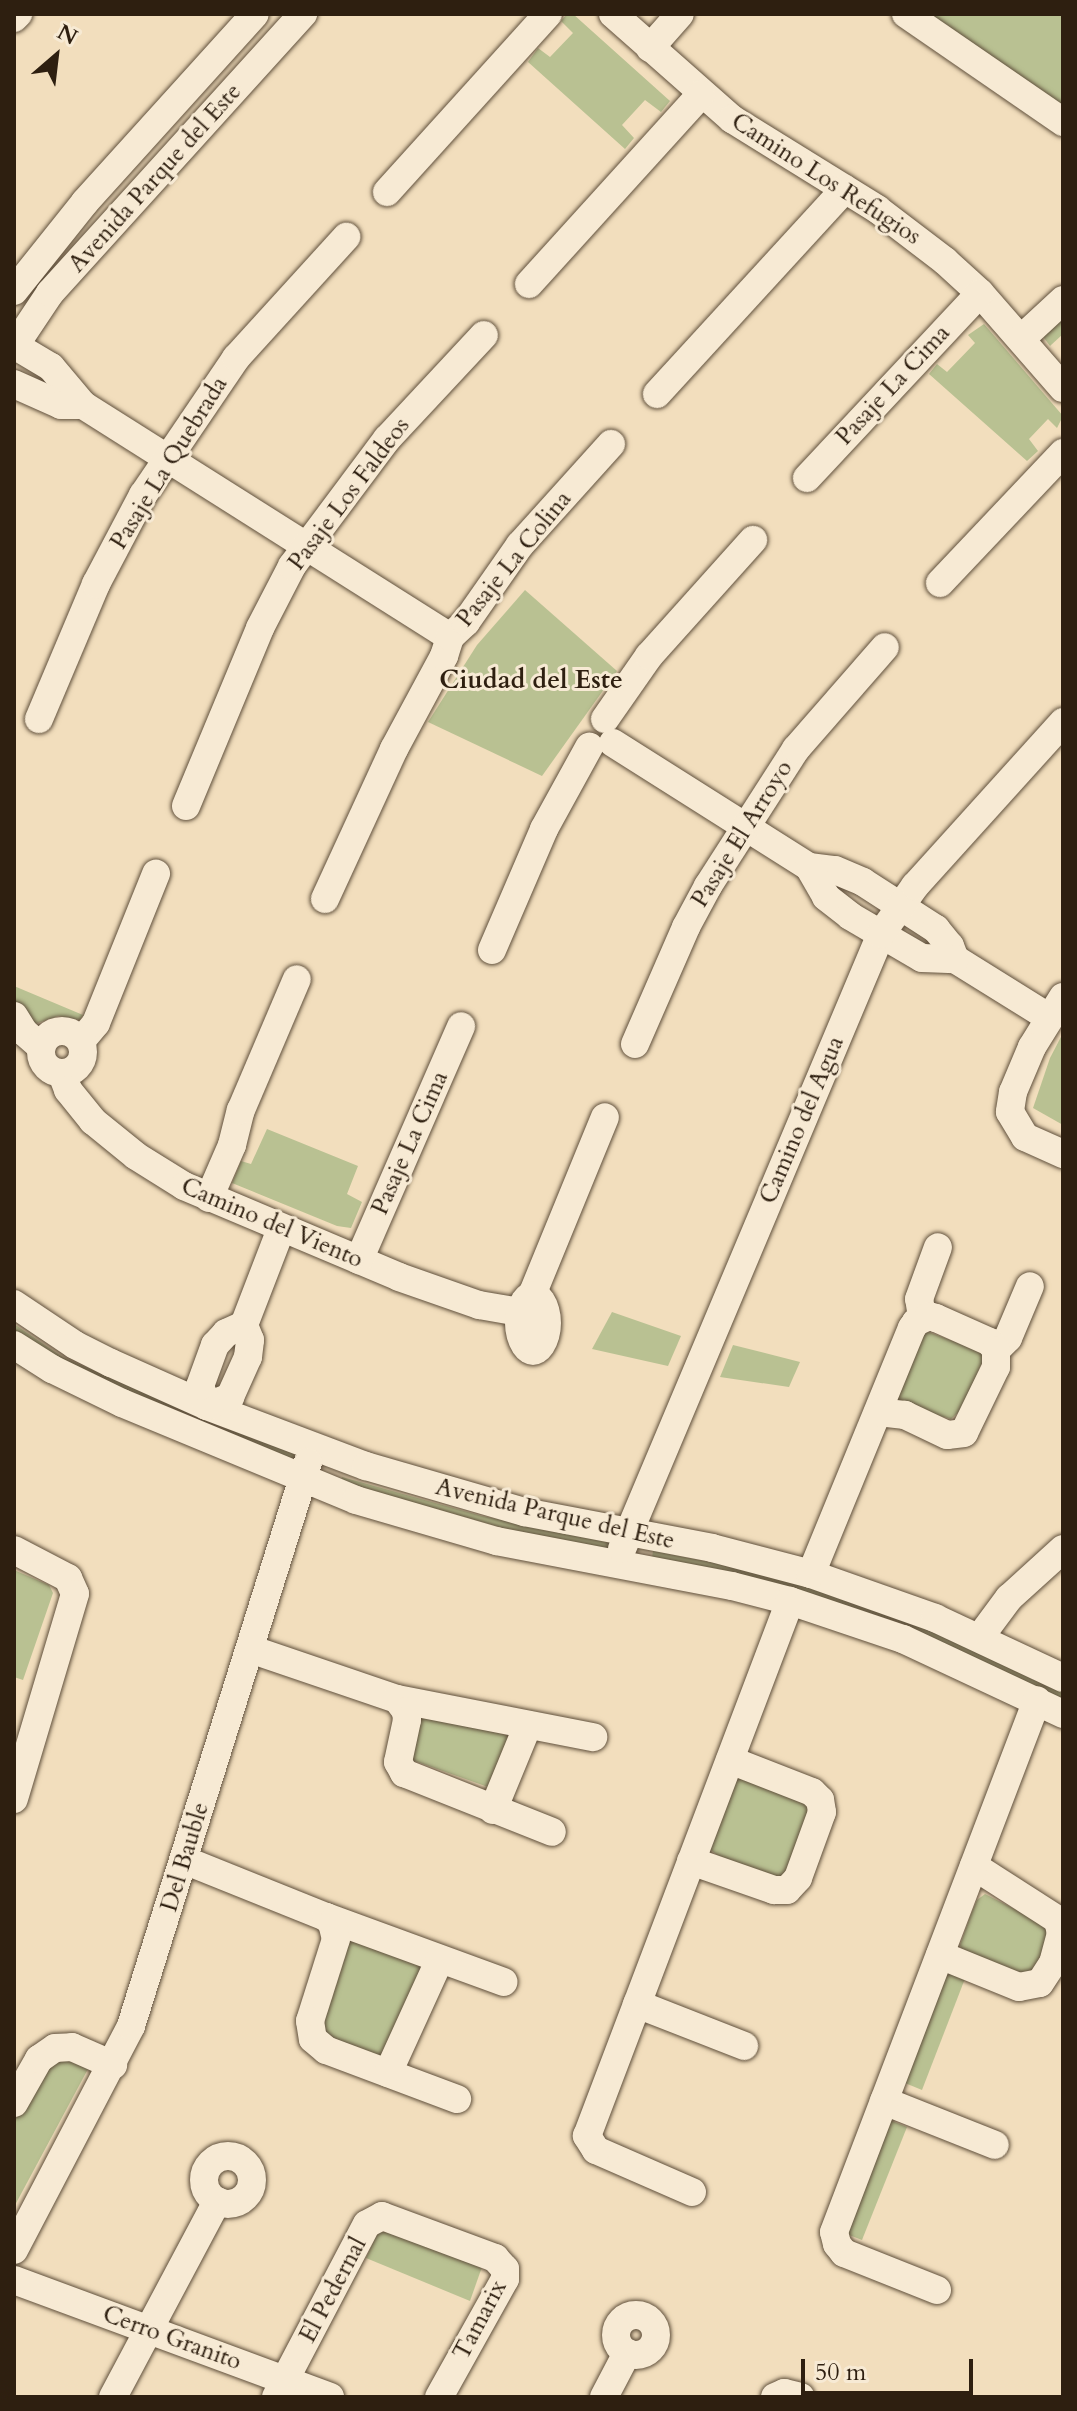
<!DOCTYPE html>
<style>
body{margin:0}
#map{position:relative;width:1077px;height:2411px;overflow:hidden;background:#f2debd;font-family:Cardo,serif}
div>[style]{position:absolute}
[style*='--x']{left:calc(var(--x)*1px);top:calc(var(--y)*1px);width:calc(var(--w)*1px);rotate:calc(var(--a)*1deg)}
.green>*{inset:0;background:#b9c192}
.roads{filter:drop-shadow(0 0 2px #5f4f3b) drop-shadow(0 0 2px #5f4f3b)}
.street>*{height:28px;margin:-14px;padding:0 14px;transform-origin:14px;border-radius:14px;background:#f7ead4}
.street>.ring{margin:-14px;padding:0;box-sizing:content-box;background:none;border:28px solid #f7ead4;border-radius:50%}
span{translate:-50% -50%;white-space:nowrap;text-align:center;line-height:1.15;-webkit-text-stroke:6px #f7ead4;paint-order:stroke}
.street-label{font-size:24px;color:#2e1f10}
.neighbourhood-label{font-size:26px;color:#2e1f10;font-weight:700}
.frame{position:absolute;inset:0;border:16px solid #2e1f10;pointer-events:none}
.north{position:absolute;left:16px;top:16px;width:80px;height:80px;-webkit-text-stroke:6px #f7ead4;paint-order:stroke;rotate:28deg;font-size:22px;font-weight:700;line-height:32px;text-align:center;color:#2e1f10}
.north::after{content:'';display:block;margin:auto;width:28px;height:36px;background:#2e1f10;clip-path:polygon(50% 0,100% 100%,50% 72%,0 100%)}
.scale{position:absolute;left:801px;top:2359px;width:172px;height:36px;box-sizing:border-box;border:4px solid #2e1f10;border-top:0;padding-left:10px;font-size:24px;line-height:28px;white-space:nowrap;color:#2e1f10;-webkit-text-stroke:6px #f7ead4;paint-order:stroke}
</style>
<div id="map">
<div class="green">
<i style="clip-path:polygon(567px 14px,573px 14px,670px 101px,661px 112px,645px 100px,622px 125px,634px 138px,625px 149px,528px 62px,538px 48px,550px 57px,573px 33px,561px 21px)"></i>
<i style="clip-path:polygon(919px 14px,1063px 14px,1063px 111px)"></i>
<i style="clip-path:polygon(1063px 309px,1063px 334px,1050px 346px,1038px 330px)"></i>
<i style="clip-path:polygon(984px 324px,1063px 416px,1057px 428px,1048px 419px,1029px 439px,1038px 451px,1027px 461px,929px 374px,937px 364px,947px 372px,975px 343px,968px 335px)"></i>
<i style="clip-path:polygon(525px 590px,617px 671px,542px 776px,428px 722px,477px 645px)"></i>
<i style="clip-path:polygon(14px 986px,83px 1015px,80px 1020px,58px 1016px,35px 1024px,16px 1007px)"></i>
<i style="clip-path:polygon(1063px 1033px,1063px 1125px,1033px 1108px,1050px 1058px)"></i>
<i style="clip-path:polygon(267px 1129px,358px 1166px,347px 1194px,362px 1202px,351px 1228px,337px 1226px,232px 1183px,241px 1161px,251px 1164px)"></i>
<i style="clip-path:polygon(612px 1312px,681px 1336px,668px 1366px,592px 1349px)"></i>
<i style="clip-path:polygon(14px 1324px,64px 1358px,187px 1410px,187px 1414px,164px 1405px,156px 1407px,14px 1335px)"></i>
<i style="clip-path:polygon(923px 1330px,983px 1352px,983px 1360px,963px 1408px,951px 1419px,893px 1403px)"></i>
<i style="clip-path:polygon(733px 1345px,800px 1362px,789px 1387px,720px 1377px)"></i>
<i style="clip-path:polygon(226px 1427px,303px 1456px,301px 1466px,219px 1431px)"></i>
<i style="clip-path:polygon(342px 1477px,482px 1516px,609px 1541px,611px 1549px,556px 1543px,341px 1482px)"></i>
<i style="clip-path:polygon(653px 1551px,761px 1572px,905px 1618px,1063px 1692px,1063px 1702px,652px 1558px)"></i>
<i style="clip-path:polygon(14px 1570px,49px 1585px,53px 1593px,23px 1680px,14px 1677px)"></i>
<i style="clip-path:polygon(421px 1715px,511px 1736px,488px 1787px,409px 1759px)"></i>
<i style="clip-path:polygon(737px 1776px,803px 1800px,811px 1808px,792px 1869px,783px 1876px,774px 1878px,720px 1858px,710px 1849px)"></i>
<i style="clip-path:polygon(985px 1894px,1044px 1924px,1053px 1943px,1029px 1982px,963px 1954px,960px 1945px,971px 1914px,977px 1900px)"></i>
<i style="clip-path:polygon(354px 1937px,418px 1961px,423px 1974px,387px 2054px,378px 2060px,326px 2039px,317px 2027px,342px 1943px)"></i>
<i style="clip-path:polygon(945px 1967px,966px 1976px,922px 2090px,900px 2081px)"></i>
<i style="clip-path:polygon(61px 2058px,88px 2069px,14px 2207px,14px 2122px,48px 2063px)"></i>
<i style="clip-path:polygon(885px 2118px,907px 2127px,862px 2240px,844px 2233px)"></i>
<i style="clip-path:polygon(380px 2227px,482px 2267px,470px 2301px,366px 2258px)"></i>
</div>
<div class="roads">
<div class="street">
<i style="--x:613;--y:14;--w:159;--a:41.4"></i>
<i style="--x:732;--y:119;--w:171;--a:31.8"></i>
<i style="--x:877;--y:209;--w:86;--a:37.4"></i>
<i style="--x:945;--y:261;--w:47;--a:42.4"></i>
<i style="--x:980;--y:293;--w:126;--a:48.9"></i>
<i style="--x:906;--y:14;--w:191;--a:34.5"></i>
<i style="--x:14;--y:18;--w:6;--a:-45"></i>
<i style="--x:650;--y:48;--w:45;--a:-48.6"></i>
<i style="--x:387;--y:192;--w:240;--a:-47.9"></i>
<i style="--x:529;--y:284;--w:256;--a:-47.8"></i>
<i style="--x:14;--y:291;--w:114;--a:-51.4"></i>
<i style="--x:85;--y:202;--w:253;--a:-47.9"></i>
<i style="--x:1022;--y:338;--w:56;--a:-42.8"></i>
<i style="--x:14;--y:345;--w:43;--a:30.7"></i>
<i style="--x:51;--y:367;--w:50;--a:49.9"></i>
<i style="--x:83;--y:405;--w:434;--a:32.3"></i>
<i style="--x:14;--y:347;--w:65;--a:-56.3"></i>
<i style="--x:50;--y:293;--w:377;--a:-47.8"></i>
<i style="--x:14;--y:384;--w:51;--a:24.1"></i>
<i style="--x:61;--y:405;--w:22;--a:0"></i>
<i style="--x:657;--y:394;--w:278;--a:-47.5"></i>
<i style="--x:807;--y:478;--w:253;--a:-46.9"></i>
<i style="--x:940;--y:583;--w:179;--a:-46.6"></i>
<i style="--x:39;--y:719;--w:147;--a:-67.1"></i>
<i style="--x:96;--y:584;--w:101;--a:-62.2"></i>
<i style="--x:143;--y:495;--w:166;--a:-55.8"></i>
<i style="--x:236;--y:358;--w:164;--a:-47.7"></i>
<i style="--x:605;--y:719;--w:77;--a:-55.1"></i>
<i style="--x:649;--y:656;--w:156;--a:-48.1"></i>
<i style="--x:613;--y:743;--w:232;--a:32.3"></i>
<i style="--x:809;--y:867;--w:26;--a:7"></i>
<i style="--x:835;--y:870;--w:30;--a:23"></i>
<i style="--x:863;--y:882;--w:87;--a:32.8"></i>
<i style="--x:936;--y:929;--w:22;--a:51"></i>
<i style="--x:950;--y:946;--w:14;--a:69"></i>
<i style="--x:955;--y:959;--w:110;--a:31.9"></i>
<i style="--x:186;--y:806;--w:193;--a:-67.4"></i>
<i style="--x:260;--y:628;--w:70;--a:-62.7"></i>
<i style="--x:292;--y:566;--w:159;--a:-53.2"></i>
<i style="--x:387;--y:439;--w:142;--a:-47"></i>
<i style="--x:809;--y:867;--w:34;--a:60"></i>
<i style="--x:826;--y:897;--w:31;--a:38"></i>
<i style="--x:850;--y:916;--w:83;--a:30.3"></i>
<i style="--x:922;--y:958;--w:33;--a:2"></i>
<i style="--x:325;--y:899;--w:165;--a:-65.3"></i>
<i style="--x:394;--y:749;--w:106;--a:-61.7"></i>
<i style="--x:444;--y:656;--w:20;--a:-72"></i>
<i style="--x:450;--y:637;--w:22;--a:-43"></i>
<i style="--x:466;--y:622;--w:94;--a:-55"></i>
<i style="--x:520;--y:545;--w:136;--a:-48"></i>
<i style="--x:492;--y:950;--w:132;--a:-66.7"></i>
<i style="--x:544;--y:829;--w:94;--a:-61.2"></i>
<i style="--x:1063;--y:997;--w:59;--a:121.8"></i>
<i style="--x:1032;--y:1047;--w:49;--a:112.9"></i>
<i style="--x:1013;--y:1092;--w:20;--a:99"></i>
<i style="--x:1010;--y:1112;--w:29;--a:59"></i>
<i style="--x:1025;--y:1137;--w:42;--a:24.1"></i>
<i style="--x:14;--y:1016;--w:19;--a:58"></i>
<i style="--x:24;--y:1032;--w:23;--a:41"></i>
<i class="ring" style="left:41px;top:1031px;width:14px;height:14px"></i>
<i style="--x:81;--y:1041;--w:23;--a:-50"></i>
<i style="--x:96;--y:1023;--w:161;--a:-68.1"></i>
<i style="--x:635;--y:1044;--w:128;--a:-66.4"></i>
<i style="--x:686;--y:927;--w:47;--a:-61.8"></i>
<i style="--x:708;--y:886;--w:163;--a:-57.3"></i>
<i style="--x:796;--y:749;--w:135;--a:-48.9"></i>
<i style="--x:62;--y:1074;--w:17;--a:69"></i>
<i style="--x:68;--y:1090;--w:40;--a:51"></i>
<i style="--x:93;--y:1121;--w:55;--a:39.1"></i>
<i style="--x:136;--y:1156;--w:57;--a:32"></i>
<i style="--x:184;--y:1186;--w:233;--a:22.9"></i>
<i style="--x:399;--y:1277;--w:85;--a:19.3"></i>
<i style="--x:479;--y:1305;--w:42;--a:9.7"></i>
<i style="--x:209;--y:1198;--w:58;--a:-66.5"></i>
<i style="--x:232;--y:1145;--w:36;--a:-76"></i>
<i style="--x:241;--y:1110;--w:142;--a:-66.9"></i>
<i style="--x:359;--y:1260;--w:255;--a:-66.4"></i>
<i style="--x:532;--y:1295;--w:192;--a:-67.7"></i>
<i class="ring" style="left:519px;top:1295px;width:-2px;height:-2px"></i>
<i style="--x:14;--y:1304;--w:73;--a:33.9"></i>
<i style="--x:75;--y:1345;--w:40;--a:26.6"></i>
<i style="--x:111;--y:1363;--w:105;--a:24.1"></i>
<i style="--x:207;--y:1406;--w:170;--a:20.7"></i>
<i style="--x:366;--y:1466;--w:165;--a:16.2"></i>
<i style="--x:524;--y:1512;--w:191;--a:10.8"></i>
<i style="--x:712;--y:1548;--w:102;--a:14.7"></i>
<i style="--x:811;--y:1574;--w:132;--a:19.5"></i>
<i style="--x:935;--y:1618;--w:141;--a:25.1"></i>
<i style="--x:922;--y:1317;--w:18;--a:-99"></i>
<i style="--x:919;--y:1299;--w:55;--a:-69.9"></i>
<i style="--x:14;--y:1345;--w:45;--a:32.3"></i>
<i style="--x:52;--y:1369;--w:78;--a:25.9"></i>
<i style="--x:122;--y:1403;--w:253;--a:22.5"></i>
<i style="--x:356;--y:1500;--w:146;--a:16.3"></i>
<i style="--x:496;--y:1541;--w:240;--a:10.8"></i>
<i style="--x:732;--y:1586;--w:60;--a:14.5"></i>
<i style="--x:790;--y:1601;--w:119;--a:18.6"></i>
<i style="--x:903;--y:1639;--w:177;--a:25.1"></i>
<i style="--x:996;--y:1350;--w:17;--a:-45"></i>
<i style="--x:1008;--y:1338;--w:56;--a:-67.1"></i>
<i style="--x:207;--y:1406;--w:25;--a:-21"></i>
<i style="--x:230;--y:1397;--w:44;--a:-65.8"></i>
<i style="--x:248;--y:1357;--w:17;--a:-83"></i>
<i style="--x:250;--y:1340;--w:16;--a:-112"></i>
<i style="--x:244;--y:1325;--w:103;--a:-68.9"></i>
<i style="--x:207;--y:1406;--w:21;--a:-109"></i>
<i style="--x:200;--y:1386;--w:44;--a:-69.9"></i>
<i style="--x:215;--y:1345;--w:16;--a:-47"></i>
<i style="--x:226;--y:1333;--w:20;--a:-24"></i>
<i style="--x:622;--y:1549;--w:667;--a:-67.16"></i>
<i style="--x:881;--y:934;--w:59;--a:-54.7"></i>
<i style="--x:915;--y:886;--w:221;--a:-47.9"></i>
<i style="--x:14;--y:1550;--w:61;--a:27.4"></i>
<i style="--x:68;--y:1578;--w:17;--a:66"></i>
<i style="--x:75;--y:1594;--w:214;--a:106.6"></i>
<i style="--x:811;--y:1574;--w:266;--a:-67.7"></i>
<i style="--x:912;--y:1328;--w:7;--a:-56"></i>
<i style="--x:916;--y:1322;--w:14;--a:-25"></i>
<i style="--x:929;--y:1316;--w:7;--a:16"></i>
<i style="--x:936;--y:1318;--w:59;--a:24"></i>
<i style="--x:990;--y:1342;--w:10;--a:53"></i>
<i style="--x:996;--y:1350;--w:17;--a:90"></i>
<i style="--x:996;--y:1367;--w:73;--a:115.9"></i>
<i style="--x:964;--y:1433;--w:17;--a:173"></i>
<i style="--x:947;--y:1435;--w:47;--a:-154.5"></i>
<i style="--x:905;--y:1415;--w:27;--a:-174"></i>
<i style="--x:980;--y:1637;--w:49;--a:-53.4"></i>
<i style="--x:1009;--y:1598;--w:73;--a:-42.2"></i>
<i style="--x:250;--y:1649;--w:155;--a:18.8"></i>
<i style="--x:397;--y:1699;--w:200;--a:11"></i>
<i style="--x:397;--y:1699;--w:15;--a:53"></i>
<i style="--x:406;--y:1711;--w:9;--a:84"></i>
<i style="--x:407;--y:1720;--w:43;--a:102.1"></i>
<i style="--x:398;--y:1762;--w:13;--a:61"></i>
<i style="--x:404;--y:1773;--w:159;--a:21.7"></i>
<i style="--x:493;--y:1810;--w:92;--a:-67.6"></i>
<i style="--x:184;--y:1860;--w:153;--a:21.9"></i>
<i style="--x:326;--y:1917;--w:189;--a:20.1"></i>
<i style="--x:691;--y:1861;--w:88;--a:19.3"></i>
<i style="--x:774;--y:1890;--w:13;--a:0"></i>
<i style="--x:787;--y:1890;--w:16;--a:-47"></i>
<i style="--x:798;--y:1878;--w:70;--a:-70"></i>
<i style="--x:822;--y:1812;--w:12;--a:-99"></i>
<i style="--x:820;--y:1800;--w:11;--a:-135"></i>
<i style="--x:812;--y:1792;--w:88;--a:-158.7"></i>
<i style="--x:326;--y:1917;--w:8;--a:45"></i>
<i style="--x:332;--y:1923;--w:16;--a:76"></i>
<i style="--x:336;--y:1939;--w:86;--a:107.6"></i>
<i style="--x:310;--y:2021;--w:18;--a:81"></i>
<i style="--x:313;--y:2039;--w:17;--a:40"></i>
<i style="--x:326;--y:2050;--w:140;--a:20.5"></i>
<i style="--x:940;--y:1955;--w:85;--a:22.1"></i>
<i style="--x:1019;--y:1987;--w:21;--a:-11"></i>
<i style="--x:1040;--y:1983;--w:24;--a:-57"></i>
<i style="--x:1053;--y:1963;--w:30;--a:-75"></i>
<i style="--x:1061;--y:1934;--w:14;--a:-102"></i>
<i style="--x:1058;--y:1920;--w:100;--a:-147.3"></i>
<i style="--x:637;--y:2004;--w:115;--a:21.4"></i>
<i style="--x:388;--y:2073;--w:125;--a:-65.5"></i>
<i style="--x:884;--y:2101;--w:119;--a:21.6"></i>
<i style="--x:14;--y:2103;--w:51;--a:-60.4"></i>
<i style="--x:39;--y:2059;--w:19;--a:-35"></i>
<i style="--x:55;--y:2048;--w:17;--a:-3"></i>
<i style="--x:72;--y:2047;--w:45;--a:23.7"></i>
<i class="ring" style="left:204px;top:2156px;width:20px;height:20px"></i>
<i style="--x:692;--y:2192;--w:105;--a:-156.4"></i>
<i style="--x:596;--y:2150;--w:17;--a:-123"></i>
<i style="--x:587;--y:2136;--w:572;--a:-69.22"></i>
<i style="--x:14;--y:2250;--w:253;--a:-62.4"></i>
<i style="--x:131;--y:2026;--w:591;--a:-72.58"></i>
<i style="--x:14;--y:2280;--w:337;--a:20.3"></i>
<i style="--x:937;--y:2290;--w:100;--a:-158.3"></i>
<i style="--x:844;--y:2253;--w:11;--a:-128"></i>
<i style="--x:837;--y:2244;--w:12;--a:-104"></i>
<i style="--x:834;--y:2232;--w:569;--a:-69.11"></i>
<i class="ring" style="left:616px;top:2315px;width:12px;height:12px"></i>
<i style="--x:113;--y:2397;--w:222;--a:-62"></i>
<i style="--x:276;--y:2397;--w:195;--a:-62.3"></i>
<i style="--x:367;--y:2224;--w:17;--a:-28"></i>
<i style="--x:382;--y:2216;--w:121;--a:20.4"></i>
<i style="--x:495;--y:2258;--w:15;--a:48"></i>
<i style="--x:505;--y:2269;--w:10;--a:90"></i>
<i style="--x:505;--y:2279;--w:135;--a:119.2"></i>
<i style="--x:604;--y:2397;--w:50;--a:-62.4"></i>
<i style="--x:775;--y:2397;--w:10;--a:-24"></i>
<i style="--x:784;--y:2393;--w:17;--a:13"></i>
</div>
</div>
<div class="street-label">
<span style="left:155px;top:178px;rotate:-48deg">Avenida Parque del Este</span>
<span style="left:826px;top:179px;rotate:33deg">Camino Los Refugios</span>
<span style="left:893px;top:385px;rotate:-47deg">Pasaje La Cima</span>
<span style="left:169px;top:463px;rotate:-58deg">Pasaje La Quebrada</span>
<span style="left:349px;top:494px;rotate:-53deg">Pasaje Los Faldeos</span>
<span style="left:514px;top:559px;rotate:-51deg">Pasaje La Colina</span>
<span style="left:742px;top:834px;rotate:-58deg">Pasaje El Arroyo</span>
<span style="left:802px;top:1120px;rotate:-67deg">Camino del Agua</span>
<span style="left:410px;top:1143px;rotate:-66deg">Pasaje La Cima</span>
<span style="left:272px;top:1223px;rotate:23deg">Camino del Viento</span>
<span style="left:555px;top:1514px;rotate:13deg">Avenida Parque del Este</span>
<span style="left:185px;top:1857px;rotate:-73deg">Del Bauble</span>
<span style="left:333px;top:2290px;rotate:-62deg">El Pedernal</span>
<span style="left:480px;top:2320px;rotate:-62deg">Tamarix</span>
<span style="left:172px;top:2338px;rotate:20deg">Cerro Granito</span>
</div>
<div class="neighbourhood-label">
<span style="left:531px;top:680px">Ciudad del Este</span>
</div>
<div class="frame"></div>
<div class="north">N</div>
<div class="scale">50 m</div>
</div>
